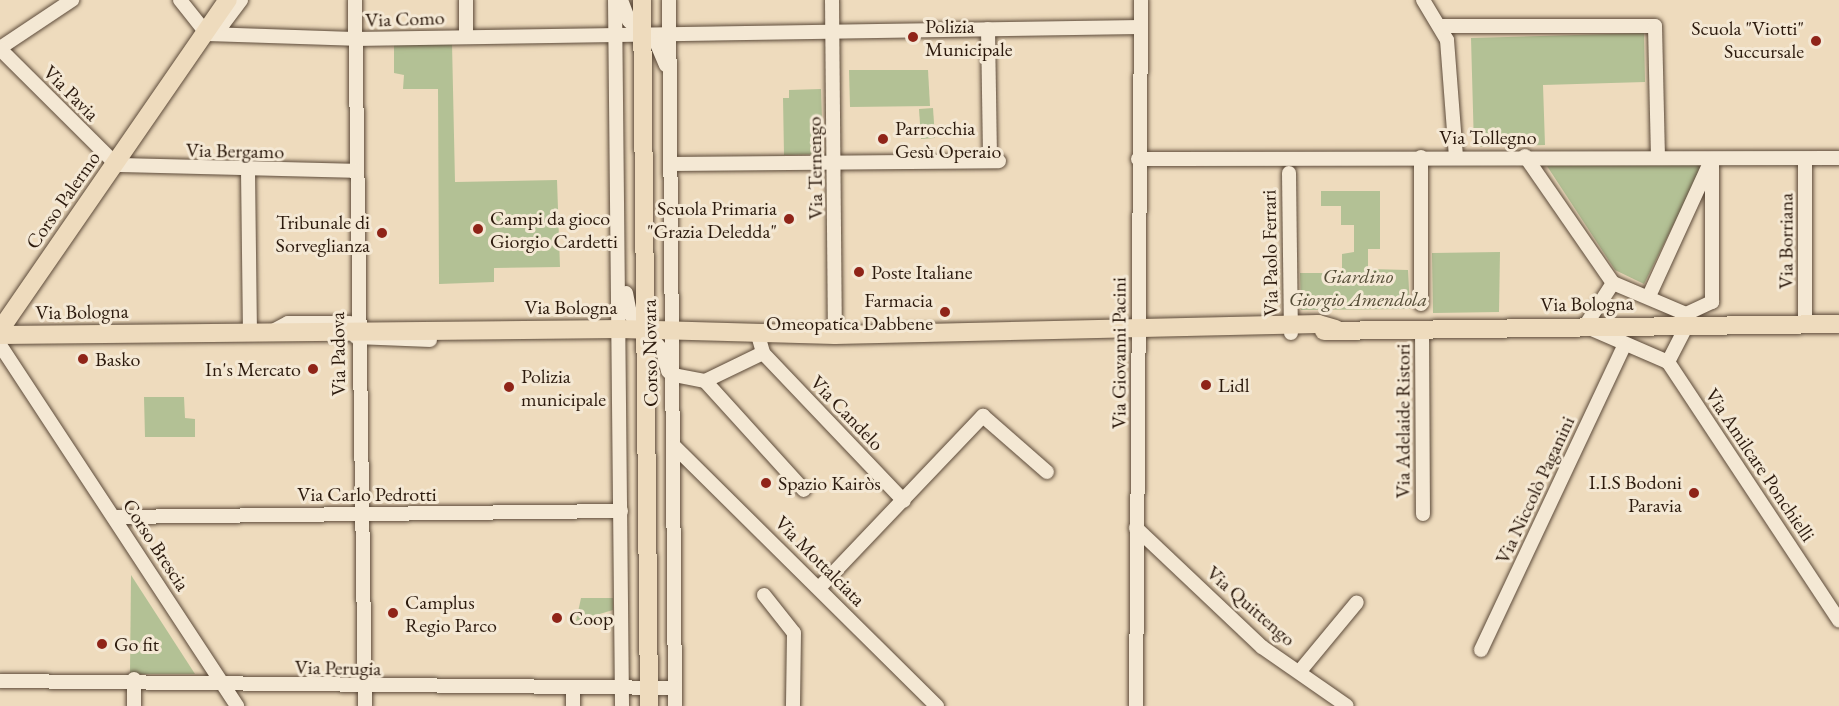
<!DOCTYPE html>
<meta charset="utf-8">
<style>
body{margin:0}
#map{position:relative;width:1839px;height:706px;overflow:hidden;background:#eedbbd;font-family:"EB Garamond",serif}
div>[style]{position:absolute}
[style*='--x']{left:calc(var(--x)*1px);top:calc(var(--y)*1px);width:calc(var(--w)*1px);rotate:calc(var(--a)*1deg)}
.green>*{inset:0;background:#b3c195}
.roads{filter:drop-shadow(0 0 2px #5c4a39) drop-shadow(0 0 2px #5c4a39)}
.minor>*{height:14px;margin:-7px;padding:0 7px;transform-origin:7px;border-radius:7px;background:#f4e8d4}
.major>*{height:18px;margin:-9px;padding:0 9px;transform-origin:9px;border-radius:9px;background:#eedbbd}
.dots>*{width:16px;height:16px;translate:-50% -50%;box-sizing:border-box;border:3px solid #f4e8d4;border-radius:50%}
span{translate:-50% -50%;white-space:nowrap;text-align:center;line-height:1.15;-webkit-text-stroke:6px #f4e8d4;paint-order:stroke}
.street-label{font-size:20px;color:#2c1a0d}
.poi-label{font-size:20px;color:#2c1a0d}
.left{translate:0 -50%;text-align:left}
.right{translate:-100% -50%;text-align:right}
.park-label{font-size:20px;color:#544c36;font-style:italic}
</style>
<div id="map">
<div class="green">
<i style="clip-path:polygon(1644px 33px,1645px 82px,1543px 85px,1545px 145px,1474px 147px,1471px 38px)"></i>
<i style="clip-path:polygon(394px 43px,452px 43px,455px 182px,557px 180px,560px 267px,494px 268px,494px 282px,439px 284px,438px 89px,403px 89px,404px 75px,394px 73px)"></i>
<i style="clip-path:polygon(849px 70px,928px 70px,930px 106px,850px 107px)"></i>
<i style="clip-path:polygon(821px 89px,823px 154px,784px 155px,783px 98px,789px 98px,789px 90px)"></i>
<i style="clip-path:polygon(933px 108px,935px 138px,921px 139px,919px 109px)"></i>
<i style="clip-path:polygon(1703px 165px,1644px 284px,1615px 270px,1547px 166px)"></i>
<i style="clip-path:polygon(1321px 191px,1380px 191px,1380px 249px,1368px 249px,1368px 269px,1408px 270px,1410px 309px,1301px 310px,1300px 273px,1342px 273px,1342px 254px,1354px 252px,1354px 225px,1341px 225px,1341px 206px,1321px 206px)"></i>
<i style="clip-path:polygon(1500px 252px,1499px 312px,1433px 313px,1432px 253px)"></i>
<i style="clip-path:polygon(144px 397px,184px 397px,185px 418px,195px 419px,195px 437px,145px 437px)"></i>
<i style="clip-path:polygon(131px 575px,195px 674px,130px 674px)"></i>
<i style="clip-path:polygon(581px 598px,613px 598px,613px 610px,576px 621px)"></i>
</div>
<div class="roads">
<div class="minor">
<i style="--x:180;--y:0;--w:43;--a:51.5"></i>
<i style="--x:207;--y:34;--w:147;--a:1.9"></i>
<i style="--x:354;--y:39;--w:786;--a:-0.87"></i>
<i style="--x:355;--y:0;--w:706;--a:89.19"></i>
<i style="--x:466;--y:0;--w:37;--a:90"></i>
<i style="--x:615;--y:0;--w:706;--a:89.43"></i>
<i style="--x:621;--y:0;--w:22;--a:69"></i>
<i style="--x:629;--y:21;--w:36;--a:39"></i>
<i style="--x:657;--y:44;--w:23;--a:67"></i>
<i style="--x:669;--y:0;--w:706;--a:89.51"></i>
<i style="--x:832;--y:0;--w:335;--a:89.5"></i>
<i style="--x:1423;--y:0;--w:47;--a:59"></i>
<i style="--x:1447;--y:40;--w:116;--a:85.6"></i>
<i style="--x:211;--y:24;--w:12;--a:0"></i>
<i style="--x:223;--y:24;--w:30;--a:-53"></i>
<i style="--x:1440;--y:26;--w:215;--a:0"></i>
<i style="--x:1655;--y:26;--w:132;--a:88.7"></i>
<i style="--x:988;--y:29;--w:132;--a:89.1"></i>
<i style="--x:0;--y:48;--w:87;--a:-33.7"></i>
<i style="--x:0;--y:49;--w:165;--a:44.8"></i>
<i style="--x:117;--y:165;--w:238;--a:1.4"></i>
<i style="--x:1525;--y:156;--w:155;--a:55.3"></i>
<i style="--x:1421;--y:157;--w:147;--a:90"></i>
<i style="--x:1138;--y:159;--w:701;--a:-0.08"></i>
<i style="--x:670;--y:164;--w:329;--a:-0.5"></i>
<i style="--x:248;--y:171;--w:161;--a:89.3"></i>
<i style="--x:1289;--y:173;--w:160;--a:89.3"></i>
<i style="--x:1613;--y:283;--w:79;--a:23"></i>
<i style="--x:1686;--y:314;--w:11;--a:85"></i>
<i style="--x:1687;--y:325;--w:42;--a:117.2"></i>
<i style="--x:1668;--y:362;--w:90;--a:-156.6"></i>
<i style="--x:1585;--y:326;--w:51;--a:-56.9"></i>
<i style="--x:626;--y:293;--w:21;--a:79"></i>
<i style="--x:630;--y:314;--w:50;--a:48.3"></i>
<i style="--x:663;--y:351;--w:21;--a:76"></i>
<i style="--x:1649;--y:296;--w:146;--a:-65.4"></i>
<i style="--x:1686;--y:314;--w:29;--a:-25"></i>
<i style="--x:1712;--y:302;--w:143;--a:-90"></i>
<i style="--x:1805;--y:324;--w:165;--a:-90"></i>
<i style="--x:1422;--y:328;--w:186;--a:89.7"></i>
<i style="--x:273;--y:331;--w:17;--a:-28"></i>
<i style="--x:288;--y:323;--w:61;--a:0"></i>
<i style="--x:349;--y:323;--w:15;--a:23"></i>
<i style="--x:758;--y:335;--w:19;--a:74"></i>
<i style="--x:763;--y:353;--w:204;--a:46.4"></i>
<i style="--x:356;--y:337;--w:74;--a:2.3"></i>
<i style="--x:0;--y:345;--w:432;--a:56.7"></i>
<i style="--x:1668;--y:362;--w:310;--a:56.5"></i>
<i style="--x:674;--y:375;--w:32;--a:11"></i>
<i style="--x:705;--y:381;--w:147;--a:47.8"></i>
<i style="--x:705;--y:381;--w:64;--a:-25.8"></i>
<i style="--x:674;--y:446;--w:370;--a:44.7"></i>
<i style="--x:114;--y:517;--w:507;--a:-0.68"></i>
<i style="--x:1136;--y:528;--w:173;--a:43.4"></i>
<i style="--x:1262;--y:647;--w:103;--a:34.8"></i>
<i style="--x:819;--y:588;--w:238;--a:-46.4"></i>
<i style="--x:983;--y:416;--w:85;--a:41.2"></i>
<i style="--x:764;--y:595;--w:48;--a:51.7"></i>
<i style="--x:794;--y:633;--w:73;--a:90.8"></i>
<i style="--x:1481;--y:650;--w:336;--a:-64.8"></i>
<i style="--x:1300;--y:671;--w:89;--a:-50.4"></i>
<i style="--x:134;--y:679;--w:27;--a:90"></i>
<i style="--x:0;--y:681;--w:675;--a:0.59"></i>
<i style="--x:573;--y:688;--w:18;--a:90"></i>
<i style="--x:1136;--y:706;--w:706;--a:-89.59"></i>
</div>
<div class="major">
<i style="--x:642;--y:0;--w:706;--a:89.43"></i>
<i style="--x:0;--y:330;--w:401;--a:-55.4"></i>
<i style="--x:1324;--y:331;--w:515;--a:-0.78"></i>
<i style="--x:0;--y:335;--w:620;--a:-0.55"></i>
<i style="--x:620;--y:329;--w:215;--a:1.6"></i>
<i style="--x:835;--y:335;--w:483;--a:-1.3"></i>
<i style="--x:1318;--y:324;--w:18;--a:16"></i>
</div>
</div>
<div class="dots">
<i style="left:913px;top:37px;background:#8f2418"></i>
<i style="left:1816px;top:41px;background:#8f2418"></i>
<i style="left:883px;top:139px;background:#8f2418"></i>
<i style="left:789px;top:219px;background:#8f2418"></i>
<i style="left:478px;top:229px;background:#8f2418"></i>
<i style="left:382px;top:233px;background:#8f2418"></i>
<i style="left:859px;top:272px;background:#8f2418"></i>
<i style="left:945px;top:312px;background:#8f2418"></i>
<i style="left:83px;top:359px;background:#8f2418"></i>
<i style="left:313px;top:369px;background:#8f2418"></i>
<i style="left:1206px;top:385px;background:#8f2418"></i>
<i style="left:509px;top:387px;background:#8f2418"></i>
<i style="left:766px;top:483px;background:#8f2418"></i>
<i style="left:1694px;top:493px;background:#8f2418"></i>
<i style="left:393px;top:613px;background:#8f2418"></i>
<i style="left:557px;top:618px;background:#8f2418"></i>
<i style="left:102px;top:644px;background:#8f2418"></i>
</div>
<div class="street-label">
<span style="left:405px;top:19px;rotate:-2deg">Via Como</span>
<span style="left:71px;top:93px;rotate:45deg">Via Pavia</span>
<span style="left:1488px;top:137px">Via Tollegno</span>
<span style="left:235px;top:151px;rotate:1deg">Via Bergamo</span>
<span style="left:815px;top:168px;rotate:-91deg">Via Ternengo</span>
<span style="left:63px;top:200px;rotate:-55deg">Corso Palermo</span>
<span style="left:1786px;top:241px;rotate:-90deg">Via Borriana</span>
<span style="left:1270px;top:253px;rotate:-91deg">Via Paolo Ferrari</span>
<span style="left:1587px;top:304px;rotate:-1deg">Via Bologna</span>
<span style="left:571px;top:307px">Via Bologna</span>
<span style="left:82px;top:312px;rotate:-1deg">Via Bologna</span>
<span style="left:650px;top:353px;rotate:-91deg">Corso Novara</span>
<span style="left:1119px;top:353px;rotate:-90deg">Via Giovanni Pacini</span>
<span style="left:338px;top:354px;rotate:-91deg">Via Padova</span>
<span style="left:847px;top:413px;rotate:46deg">Via Candelo</span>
<span style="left:1403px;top:421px;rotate:-90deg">Via Adelaide Ristori</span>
<span style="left:1760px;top:465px;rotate:56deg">Via Amilcare Ponchielli</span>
<span style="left:1535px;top:490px;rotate:-65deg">Via Niccolò Paganini</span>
<span style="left:367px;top:494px">Via Carlo Pedrotti</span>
<span style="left:156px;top:545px;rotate:57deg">Corso Brescia</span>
<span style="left:820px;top:561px;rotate:45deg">Via Mottalciata</span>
<span style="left:1251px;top:606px;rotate:41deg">Via Quittengo</span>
<span style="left:338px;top:668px;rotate:1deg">Via Perugia</span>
</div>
<div class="poi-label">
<span class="left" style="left:925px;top:38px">Polizia<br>Municipale</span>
<span class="right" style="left:1804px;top:40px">Scuola "Viotti"<br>Succursale</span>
<span class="left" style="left:895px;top:140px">Parrocchia<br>Gesù Operaio</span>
<span class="right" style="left:777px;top:220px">Scuola Primaria<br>"Grazia Deledda"</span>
<span class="left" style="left:490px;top:230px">Campi da gioco<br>Giorgio Cardetti</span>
<span class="right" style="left:370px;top:234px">Tribunale di<br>Sorveglianza</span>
<span class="left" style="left:871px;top:272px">Poste Italiane</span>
<span class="right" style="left:933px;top:312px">Farmacia<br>Omeopatica Dabbene</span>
<span class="left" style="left:95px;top:359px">Basko</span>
<span class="right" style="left:301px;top:369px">In's Mercato</span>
<span class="left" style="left:521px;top:388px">Polizia<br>municipale</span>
<span class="left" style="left:1218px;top:385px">Lidl</span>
<span class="right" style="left:1682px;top:494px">I.I.S Bodoni<br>Paravia</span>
<span class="left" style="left:778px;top:483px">Spazio Kairòs</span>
<span class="left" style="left:405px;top:614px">Camplus<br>Regio Parco</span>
<span class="left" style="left:569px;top:618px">Coop</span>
<span class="left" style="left:114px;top:644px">Go fit</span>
</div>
<div class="park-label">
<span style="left:1358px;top:288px">Giardino<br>Giorgio Amendola</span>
</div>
</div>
